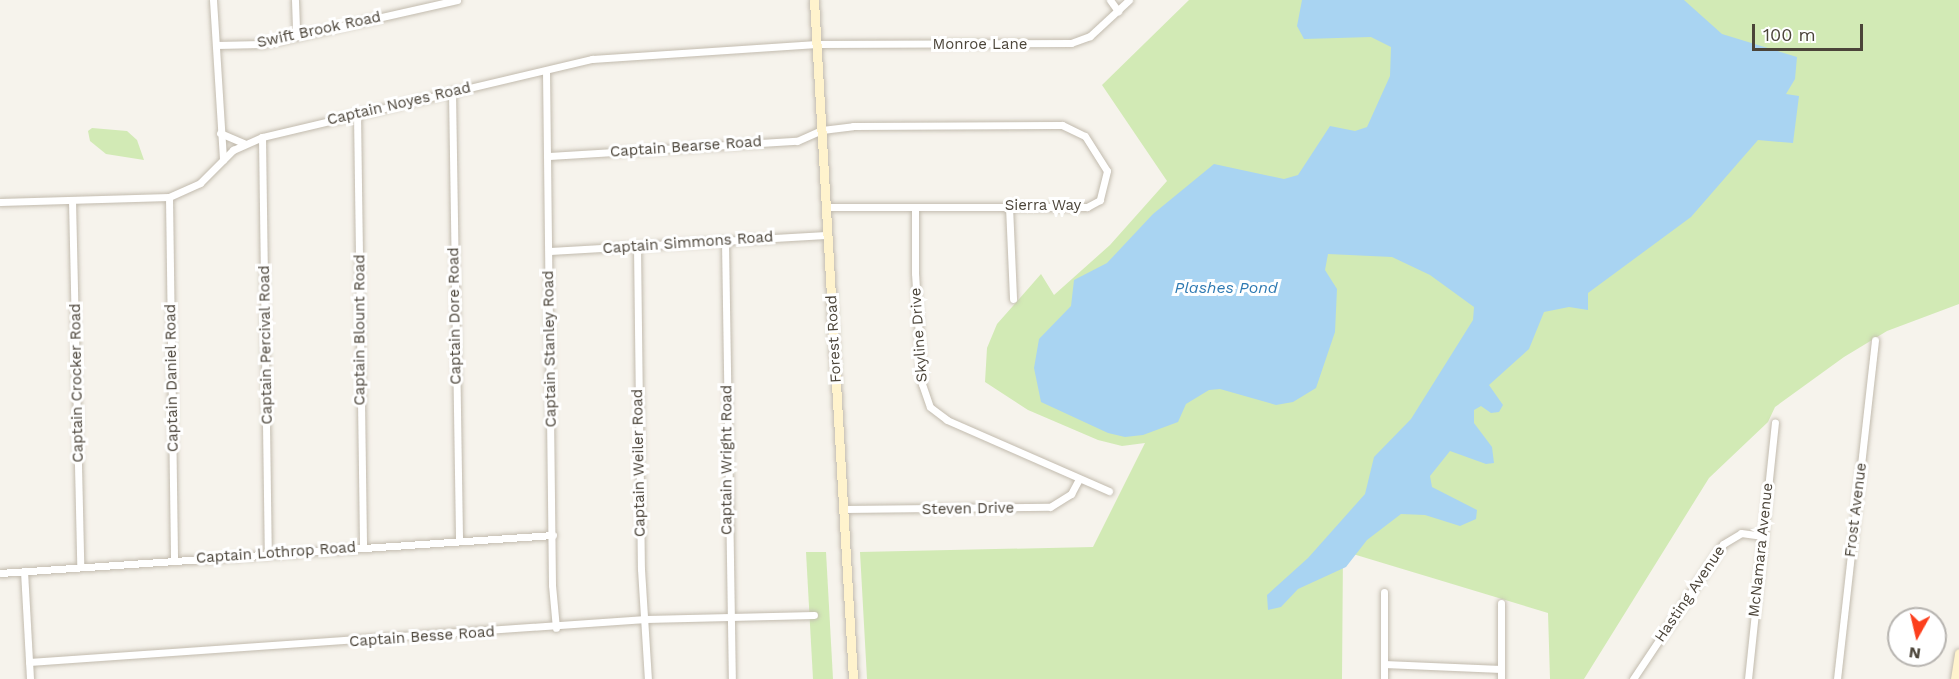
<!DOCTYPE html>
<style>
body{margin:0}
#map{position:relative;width:1959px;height:679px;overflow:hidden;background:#f6f3ec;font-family:"Work Sans",sans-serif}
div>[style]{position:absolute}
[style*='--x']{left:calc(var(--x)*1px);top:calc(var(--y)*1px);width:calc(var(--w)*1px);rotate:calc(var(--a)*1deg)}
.green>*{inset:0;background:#d2eab5}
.water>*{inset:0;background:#a9d4f2}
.roads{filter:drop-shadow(0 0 2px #c2bbae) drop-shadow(0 0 2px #c2bbae)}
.minor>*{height:7px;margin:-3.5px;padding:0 3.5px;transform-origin:3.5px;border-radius:3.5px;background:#fff}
.secondary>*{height:9px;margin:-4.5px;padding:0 4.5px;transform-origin:4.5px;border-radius:4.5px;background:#fff3cd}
span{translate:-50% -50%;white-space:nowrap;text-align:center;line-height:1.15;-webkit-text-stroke:6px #fff;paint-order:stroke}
.street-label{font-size:15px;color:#4b4439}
.water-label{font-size:16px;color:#2e7ab2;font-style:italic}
.north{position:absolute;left:1887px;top:607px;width:60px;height:60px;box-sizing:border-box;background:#fff;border:2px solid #b7b4b0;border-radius:50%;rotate:188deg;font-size:16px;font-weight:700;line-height:24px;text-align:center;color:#4b4439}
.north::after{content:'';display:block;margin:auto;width:21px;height:27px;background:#fc3f1d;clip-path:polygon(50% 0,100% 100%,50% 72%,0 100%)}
.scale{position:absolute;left:1752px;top:24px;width:111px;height:27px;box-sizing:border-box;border:3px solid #4b4439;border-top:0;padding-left:8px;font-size:18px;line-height:21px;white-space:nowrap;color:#4b4439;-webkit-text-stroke:4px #fff;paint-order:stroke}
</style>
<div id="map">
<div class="green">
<i style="clip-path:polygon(1189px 0,1959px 0,1959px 304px,1887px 331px,1844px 357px,1775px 407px,1768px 422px,1709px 478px,1584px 679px,1550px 679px,1548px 613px,1343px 551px,1342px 679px,867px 679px,860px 552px,1093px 547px,1145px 443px,1122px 446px,1098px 440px,1028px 410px,985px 382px,987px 348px,997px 324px,1041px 274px,1054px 295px,1110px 245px,1167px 181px,1102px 85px)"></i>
<i style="clip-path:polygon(92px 128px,127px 131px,137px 140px,144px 160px,106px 154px,90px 141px,88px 131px)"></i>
<i style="clip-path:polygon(806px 552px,826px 552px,833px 679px,813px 679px)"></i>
</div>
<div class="water">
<i style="clip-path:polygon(1302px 0,1684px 0,1722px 34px,1797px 57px,1795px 79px,1786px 94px,1799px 96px,1793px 143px,1758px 140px,1691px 217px,1588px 293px,1588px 310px,1569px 307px,1544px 312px,1529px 349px,1489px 385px,1503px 405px,1499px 412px,1491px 413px,1481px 406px,1474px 410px,1474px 423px,1492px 447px,1494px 463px,1486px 464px,1450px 451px,1430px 476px,1432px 487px,1477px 510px,1476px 519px,1460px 526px,1425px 515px,1401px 514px,1367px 540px,1346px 567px,1298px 589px,1281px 607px,1268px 610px,1267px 595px,1308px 558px,1365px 494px,1374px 457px,1411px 419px,1473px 320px,1474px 307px,1430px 275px,1392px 257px,1328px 254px,1325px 270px,1337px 289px,1335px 332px,1316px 388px,1293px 402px,1276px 405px,1220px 389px,1209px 390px,1186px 404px,1178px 422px,1143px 435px,1125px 437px,1108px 433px,1041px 402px,1034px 368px,1039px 339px,1071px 306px,1074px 280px,1107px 263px,1153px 214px,1214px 164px,1284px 179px,1298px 175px,1330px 126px,1355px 131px,1367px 127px,1390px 76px,1391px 47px,1371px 37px,1304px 39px,1297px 26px)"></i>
</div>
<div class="roads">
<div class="minor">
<i style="--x:213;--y:0;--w:160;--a:86.4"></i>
<i style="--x:295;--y:0;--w:35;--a:88"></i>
<i style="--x:1110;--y:0;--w:14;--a:54"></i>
<i style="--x:216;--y:45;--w:46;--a:-1.2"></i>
<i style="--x:262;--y:44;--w:200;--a:-12.7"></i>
<i style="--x:546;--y:71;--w:514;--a:89.33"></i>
<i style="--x:552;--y:585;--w:43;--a:84.7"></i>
<i style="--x:452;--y:91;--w:450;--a:89.1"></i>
<i style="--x:357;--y:113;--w:434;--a:89.2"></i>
<i style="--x:220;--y:133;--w:26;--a:23"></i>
<i style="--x:262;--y:137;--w:416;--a:89.2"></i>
<i style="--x:549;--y:156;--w:248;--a:-3.5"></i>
<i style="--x:797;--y:141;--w:27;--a:-24"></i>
<i style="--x:822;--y:130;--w:31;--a:-7"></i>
<i style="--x:853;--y:126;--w:209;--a:-0.3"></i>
<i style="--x:1062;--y:125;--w:25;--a:26"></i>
<i style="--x:1085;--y:136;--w:41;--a:57.8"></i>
<i style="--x:1107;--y:171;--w:30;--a:104"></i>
<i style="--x:1100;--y:200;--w:15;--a:152"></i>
<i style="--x:1087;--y:207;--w:261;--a:180"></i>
<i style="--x:169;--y:197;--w:363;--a:89.2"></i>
<i style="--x:72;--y:200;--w:366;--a:88.7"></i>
<i style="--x:0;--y:202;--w:169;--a:-1.7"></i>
<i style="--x:169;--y:197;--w:34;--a:-24"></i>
<i style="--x:200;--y:183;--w:47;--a:-45"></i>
<i style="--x:233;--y:150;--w:32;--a:-24"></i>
<i style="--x:262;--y:137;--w:339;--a:-13.3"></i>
<i style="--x:592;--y:59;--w:225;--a:-3.8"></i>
<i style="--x:816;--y:44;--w:255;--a:-0.2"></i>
<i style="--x:1071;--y:43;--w:20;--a:-20"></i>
<i style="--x:1090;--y:36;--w:53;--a:-42.7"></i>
<i style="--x:1009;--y:206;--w:93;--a:87.5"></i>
<i style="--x:915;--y:207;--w:66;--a:90"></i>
<i style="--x:915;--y:273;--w:111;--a:86.4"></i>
<i style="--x:922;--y:384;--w:24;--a:71"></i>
<i style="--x:930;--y:407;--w:21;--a:37"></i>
<i style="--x:947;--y:420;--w:177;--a:23.7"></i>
<i style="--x:725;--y:241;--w:438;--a:89.1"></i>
<i style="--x:637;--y:246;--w:323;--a:89.3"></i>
<i style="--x:641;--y:569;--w:110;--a:86.4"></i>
<i style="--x:549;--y:251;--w:278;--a:-3.3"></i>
<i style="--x:844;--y:509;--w:206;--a:-0.6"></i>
<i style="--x:1050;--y:507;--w:25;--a:-32"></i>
<i style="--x:1071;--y:494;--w:17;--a:-62"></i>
<i style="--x:24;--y:571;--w:108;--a:86.8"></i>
<i style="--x:0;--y:573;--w:554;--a:-3.93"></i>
<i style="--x:1384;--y:592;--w:87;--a:90"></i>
<i style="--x:29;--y:662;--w:618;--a:-3.99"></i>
<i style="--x:646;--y:619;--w:168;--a:-1.4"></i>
<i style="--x:1384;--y:664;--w:117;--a:2.4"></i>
<i style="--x:1501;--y:679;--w:76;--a:-90"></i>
<i style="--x:1633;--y:679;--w:162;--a:-56.3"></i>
<i style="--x:1723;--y:544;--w:21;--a:-31"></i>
<i style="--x:1741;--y:533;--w:22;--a:8"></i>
<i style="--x:1748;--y:679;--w:258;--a:-84"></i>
<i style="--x:1837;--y:679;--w:341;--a:-83.6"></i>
</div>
<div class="secondary">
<i style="--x:814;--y:0;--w:680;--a:86.71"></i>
<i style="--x:1955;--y:679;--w:26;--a:-81"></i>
</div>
</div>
<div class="street-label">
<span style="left:319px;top:30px;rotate:-12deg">Swift Brook Road</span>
<span style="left:980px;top:45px">Monroe Lane</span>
<span style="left:399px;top:104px;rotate:-13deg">Captain Noyes Road</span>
<span style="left:686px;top:147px;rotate:-4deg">Captain Bearse Road</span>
<span style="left:1043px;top:206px">Sierra Way</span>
<span style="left:688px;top:243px;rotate:-4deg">Captain Simmons Road</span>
<span style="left:455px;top:316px;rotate:-91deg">Captain Dore Road</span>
<span style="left:360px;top:330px;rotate:-90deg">Captain Blount Road</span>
<span style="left:919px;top:335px;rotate:-94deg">Skyline Drive</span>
<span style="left:834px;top:339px;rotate:-93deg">Forest Road</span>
<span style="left:266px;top:345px;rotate:-91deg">Captain Percival Road</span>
<span style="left:550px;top:349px;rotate:-91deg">Captain Stanley Road</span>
<span style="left:172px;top:378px;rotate:-91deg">Captain Daniel Road</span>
<span style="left:77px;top:383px;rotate:-91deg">Captain Crocker Road</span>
<span style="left:727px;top:460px;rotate:-90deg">Captain Wright Road</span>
<span style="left:639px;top:463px;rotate:-91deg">Captain Weiler Road</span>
<span style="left:968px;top:509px;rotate:-1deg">Steven Drive</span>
<span style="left:1856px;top:510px;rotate:-83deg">Frost Avenue</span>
<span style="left:1761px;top:550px;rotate:-84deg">McNamara Avenue</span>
<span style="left:276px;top:553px;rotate:-4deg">Captain Lothrop Road</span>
<span style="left:1690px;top:594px;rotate:-56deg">Hasting Avenue</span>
<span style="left:422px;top:637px;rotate:-4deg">Captain Besse Road</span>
</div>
<div class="water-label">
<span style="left:1226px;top:288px">Plashes Pond</span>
</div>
<div class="north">N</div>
<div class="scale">100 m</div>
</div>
